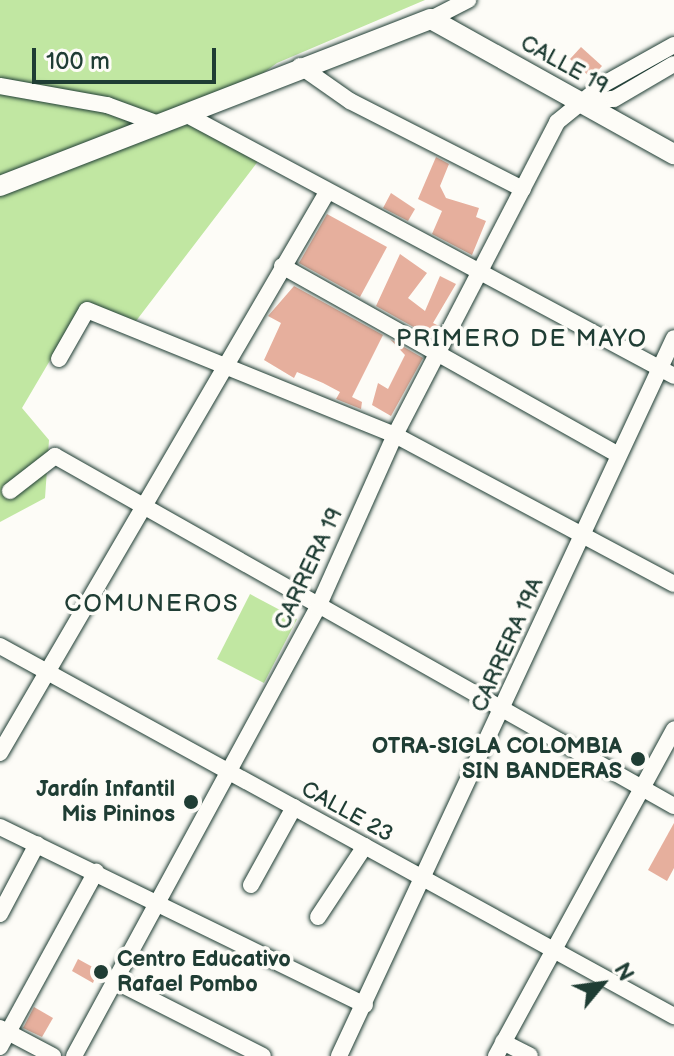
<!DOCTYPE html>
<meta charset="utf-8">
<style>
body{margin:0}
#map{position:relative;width:674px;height:1056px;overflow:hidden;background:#fdfcf7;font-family:"Balsamiq Sans",sans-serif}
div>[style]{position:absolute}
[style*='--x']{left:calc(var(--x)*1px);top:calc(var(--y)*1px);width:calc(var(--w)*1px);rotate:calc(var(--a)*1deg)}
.green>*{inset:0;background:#c1e7a2}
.building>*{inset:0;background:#e6af9d}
.roads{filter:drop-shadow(0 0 2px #1f3d34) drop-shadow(0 0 2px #1f3d34)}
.minor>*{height:16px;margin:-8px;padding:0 8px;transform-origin:8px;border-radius:8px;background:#fdfcf7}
.major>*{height:20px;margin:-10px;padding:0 10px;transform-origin:10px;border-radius:10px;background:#fdfcf7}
.dots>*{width:22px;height:22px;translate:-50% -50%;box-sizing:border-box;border:4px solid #fdfcf7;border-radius:50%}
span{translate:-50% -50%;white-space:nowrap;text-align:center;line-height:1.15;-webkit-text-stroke:7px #fdfcf7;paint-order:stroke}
.street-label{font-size:22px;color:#1f3d34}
.poi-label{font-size:22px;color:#1f3d34;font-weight:700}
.right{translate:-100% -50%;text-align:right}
.left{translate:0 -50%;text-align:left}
.neighbourhood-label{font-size:24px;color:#1f3d34;letter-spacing:2px}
.north{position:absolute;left:562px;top:944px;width:80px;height:80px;-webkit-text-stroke:6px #fdfcf7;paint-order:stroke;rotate:61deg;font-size:22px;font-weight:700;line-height:32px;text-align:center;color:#1f3d34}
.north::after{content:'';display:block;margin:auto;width:28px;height:36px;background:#1f3d34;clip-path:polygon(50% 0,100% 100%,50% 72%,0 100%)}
.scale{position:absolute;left:32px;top:48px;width:184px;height:36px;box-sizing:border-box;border:4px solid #1f3d34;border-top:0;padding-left:10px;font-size:24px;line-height:28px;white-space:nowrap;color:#1f3d34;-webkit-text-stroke:6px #fdfcf7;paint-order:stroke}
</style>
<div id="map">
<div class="green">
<i style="clip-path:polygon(0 0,425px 0,277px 63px,204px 117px,259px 160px,136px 321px,82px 306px,22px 408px,49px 440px,45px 498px,0 522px)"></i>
<i style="clip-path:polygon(250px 594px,297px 619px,264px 683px,217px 659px)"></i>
</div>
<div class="building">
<i style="clip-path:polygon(581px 47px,602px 66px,591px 78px,570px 59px)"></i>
<i style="clip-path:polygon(436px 157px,449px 164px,440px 186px,446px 198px,479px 208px,476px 217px,486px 221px,472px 255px,432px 234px,442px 211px,418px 199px)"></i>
<i style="clip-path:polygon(391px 193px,415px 209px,408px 221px,383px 208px)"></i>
<i style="clip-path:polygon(327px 214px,387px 247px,360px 297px,299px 263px)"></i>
<i style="clip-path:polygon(400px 254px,427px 273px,408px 298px,425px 311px,440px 276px,456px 284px,433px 323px,439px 326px,433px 338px,376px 306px)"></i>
<i style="clip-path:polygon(294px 286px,383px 335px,352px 397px,362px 402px,361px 409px,336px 399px,340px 392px,323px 383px,297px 372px,294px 378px,264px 360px,281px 323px,268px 316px)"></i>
<i style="clip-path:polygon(390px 339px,423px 358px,391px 416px,372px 405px,378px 383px,388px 389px,405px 355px)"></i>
<i style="clip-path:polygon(674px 823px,674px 868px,667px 881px,648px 870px)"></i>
<i style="clip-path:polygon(78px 959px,98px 970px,93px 983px,72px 971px)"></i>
<i style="clip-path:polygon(34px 1007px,53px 1018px,42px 1037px,23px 1028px)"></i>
</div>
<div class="roads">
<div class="minor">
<i style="--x:431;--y:19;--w:42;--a:-27.2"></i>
<i style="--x:300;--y:66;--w:61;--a:35"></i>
<i style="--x:350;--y:101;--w:194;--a:27"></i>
<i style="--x:0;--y:86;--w:109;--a:10.1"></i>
<i style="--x:107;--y:105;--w:55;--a:20.1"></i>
<i style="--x:583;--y:102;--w:31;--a:-6"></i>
<i style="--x:614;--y:99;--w:69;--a:-30.3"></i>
<i style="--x:189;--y:116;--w:550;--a:28.19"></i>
<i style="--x:282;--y:266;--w:384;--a:29.3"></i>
<i style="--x:59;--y:359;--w:56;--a:-60.3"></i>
<i style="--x:87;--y:310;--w:332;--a:22.1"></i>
<i style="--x:395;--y:435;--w:316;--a:28.1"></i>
<i style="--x:10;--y:491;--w:57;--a:-37.9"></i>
<i style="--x:55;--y:456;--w:711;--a:29.49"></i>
<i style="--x:0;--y:646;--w:769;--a:28.77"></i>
<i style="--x:0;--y:753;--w:647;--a:-59.75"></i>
<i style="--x:0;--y:827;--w:406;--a:26"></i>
<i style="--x:251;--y:885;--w:89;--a:-61.1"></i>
<i style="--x:0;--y:914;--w:79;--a:-62.1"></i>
<i style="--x:318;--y:917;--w:85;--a:-56.5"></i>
<i style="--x:113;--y:980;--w:168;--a:26.9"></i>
<i style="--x:0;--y:1028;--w:60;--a:27.8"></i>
<i style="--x:503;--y:1042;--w:30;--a:27"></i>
<i style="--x:0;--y:1047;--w:200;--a:-61.3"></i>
<i style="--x:74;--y:1056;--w:511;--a:-61.48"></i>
<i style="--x:318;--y:607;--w:188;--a:-65.9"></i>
<i style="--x:395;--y:435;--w:352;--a:-62.6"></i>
<i style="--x:557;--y:122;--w:60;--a:-39"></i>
<i style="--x:604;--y:84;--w:80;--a:-29.1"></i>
<i style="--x:339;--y:1056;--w:792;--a:-64.99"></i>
<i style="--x:496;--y:1056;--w:372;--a:-61.4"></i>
</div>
<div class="major">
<i style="--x:0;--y:186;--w:462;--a:-21.2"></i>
<i style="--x:431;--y:19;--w:278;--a:29.1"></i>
</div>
</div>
<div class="dots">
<i style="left:638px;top:759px;background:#1f3d34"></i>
<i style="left:191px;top:802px;background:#1f3d34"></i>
<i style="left:101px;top:972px;background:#1f3d34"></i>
</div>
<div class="street-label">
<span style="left:564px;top:65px;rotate:29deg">CALLE 19</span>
<span style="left:309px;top:569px;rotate:-65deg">CARRERA 19</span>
<span style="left:508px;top:645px;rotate:-66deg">CARRERA 19A</span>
<span style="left:347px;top:812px;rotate:29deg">CALLE 23</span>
</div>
<div class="poi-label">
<span class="right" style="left:622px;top:759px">OTRA-SIGLA COLOMBIA<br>SIN BANDERAS</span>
<span class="right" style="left:175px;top:802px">Jardín Infantil<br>Mis Pininos</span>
<span class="left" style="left:117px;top:972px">Centro Educativo<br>Rafael Pombo</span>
</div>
<div class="neighbourhood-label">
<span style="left:522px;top:339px">PRIMERO DE MAYO</span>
<span style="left:152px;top:604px">COMUNEROS</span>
</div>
<div class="north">N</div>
<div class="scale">100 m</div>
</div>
